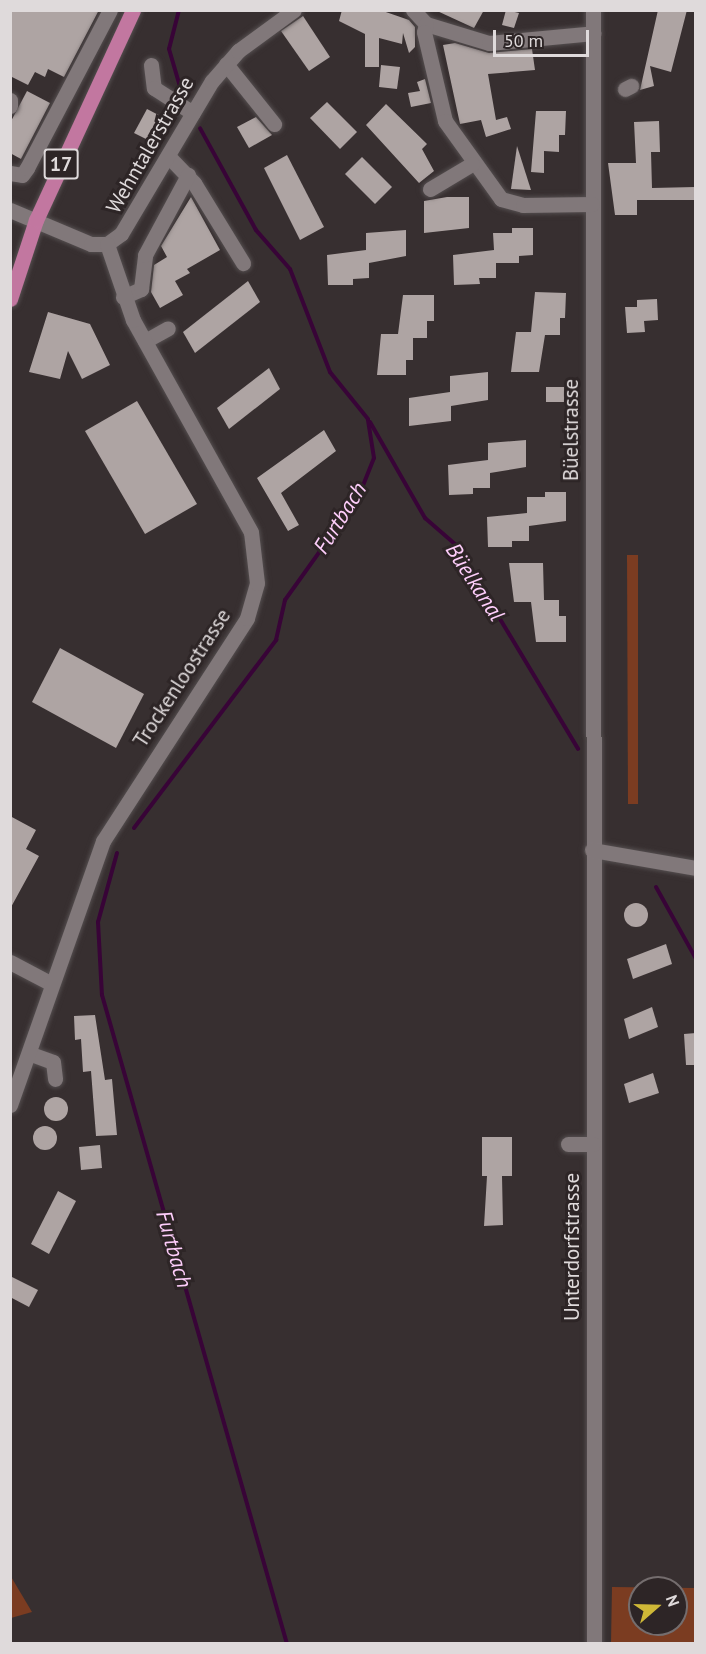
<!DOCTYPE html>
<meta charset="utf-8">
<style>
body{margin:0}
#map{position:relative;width:706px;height:1654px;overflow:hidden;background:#372f30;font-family:"PT Sans",sans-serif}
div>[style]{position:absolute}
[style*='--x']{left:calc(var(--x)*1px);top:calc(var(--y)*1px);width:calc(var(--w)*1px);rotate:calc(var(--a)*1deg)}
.green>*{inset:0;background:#7b3c21}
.stream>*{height:4px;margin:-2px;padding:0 2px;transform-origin:2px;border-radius:2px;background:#380437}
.building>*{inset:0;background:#aea4a3}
.round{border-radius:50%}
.roads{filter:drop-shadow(0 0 2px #544e4f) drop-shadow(0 0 2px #544e4f)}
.minor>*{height:15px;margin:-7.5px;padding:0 7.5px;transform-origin:7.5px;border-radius:7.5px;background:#81787a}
.major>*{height:15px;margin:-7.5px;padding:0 7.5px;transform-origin:7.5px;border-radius:7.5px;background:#c277a0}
span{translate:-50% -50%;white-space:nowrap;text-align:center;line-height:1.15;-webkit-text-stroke:6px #2d2526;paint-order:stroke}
.shield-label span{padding:2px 4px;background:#2d2526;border:2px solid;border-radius:4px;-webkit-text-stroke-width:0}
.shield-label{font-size:20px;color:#dfdadb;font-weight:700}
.street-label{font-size:21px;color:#dfdadb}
.water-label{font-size:22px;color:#fecefb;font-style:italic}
.frame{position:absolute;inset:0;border:12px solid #dfdadb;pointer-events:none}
.north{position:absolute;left:628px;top:1576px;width:60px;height:60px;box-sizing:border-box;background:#2d2526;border:2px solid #746d6e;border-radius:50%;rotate:70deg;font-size:16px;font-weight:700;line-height:24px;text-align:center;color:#dfdadb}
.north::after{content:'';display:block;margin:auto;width:21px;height:27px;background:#cfb837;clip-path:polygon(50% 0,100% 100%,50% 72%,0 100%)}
.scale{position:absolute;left:493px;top:30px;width:96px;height:27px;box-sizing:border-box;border:3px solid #dfdadb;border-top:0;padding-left:8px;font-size:18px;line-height:21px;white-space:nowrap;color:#dfdadb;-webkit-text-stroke:4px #2d2526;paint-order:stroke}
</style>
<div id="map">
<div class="green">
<i style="clip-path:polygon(627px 555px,638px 555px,638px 804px,628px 804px)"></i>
<i style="clip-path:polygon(10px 1575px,32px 1612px,11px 1618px,10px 1618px)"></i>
<i style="clip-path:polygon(evenodd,612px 1587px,695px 1588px,695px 1643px,611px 1643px,612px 1587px,640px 1588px,676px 1588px,676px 1624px,640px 1624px,640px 1588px)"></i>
</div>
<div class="stream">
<i style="--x:179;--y:10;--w:40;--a:104.4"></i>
<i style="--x:169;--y:49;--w:50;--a:73.7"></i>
<i style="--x:370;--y:422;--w:111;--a:60.2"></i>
<i style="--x:425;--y:518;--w:40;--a:41"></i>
<i style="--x:455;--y:544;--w:239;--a:59"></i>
<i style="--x:134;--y:828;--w:236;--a:-52.9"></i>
<i style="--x:276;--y:640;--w:41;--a:-77.3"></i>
<i style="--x:285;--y:600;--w:125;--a:-54.4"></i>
<i style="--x:358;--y:498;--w:43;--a:-68.2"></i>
<i style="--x:374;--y:458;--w:39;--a:-99"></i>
<i style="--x:368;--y:419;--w:60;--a:-129"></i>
<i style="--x:330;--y:372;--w:110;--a:-111.2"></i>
<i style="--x:290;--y:269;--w:52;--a:-131.1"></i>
<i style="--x:256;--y:230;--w:116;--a:-118.8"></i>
<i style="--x:117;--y:853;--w:72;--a:105.4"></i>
<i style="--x:98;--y:922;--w:73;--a:86.9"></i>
<i style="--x:102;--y:995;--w:675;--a:74.09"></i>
<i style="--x:656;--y:887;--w:82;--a:60.9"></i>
</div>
<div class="building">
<i style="clip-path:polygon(10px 10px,99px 10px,64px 77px,48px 69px,45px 77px,35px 72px,28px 85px,10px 76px)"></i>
<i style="clip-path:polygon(342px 10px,380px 10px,409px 20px,415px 27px,415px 47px,409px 53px,403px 33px,402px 44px,379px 38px,379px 67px,365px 67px,365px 34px,339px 21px)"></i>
<i style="clip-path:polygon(435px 10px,484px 10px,474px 28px)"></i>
<i style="clip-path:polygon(506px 10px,519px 13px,514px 28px,502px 25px)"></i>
<i style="clip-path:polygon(658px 10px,687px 10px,671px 72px,650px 66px,654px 86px,640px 90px)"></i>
<i style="clip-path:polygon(303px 16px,330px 57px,309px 71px,281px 31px)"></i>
<i style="clip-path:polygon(455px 43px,489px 53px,532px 49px,535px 70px,488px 74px,496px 120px,507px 117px,511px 129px,486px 137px,481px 120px,460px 124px,443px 45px)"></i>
<i style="clip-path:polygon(381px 65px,400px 67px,397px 89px,379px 87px)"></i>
<i style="clip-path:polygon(425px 79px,431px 103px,411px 107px,408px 93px,420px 91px,417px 82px)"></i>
<i style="clip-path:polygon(27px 91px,50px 103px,21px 159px,10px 153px,10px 123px)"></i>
<i style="clip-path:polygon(327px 102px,357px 132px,340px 149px,310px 118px)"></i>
<i style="clip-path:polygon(386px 104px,427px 144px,422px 149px,434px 171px,419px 183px,366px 125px)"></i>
<i style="clip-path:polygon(147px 109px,172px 122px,160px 146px,134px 133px)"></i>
<i style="clip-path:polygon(536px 111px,566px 111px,565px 135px,559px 135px,559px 152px,544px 151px,544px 173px,531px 172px)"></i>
<i style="clip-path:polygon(256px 117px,272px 135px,249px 148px,237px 127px)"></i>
<i style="clip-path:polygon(659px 121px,660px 152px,651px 152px,652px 188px,695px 187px,696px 200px,637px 200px,637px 215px,615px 215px,608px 163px,636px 163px,634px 122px)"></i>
<i style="clip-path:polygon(517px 146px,531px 190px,511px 189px)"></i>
<i style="clip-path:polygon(287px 155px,324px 227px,300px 240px,264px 168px)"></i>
<i style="clip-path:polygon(362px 157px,392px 187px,375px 204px,345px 174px)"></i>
<i style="clip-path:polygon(191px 197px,220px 250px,187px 269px,190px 273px,175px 281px,183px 295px,160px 308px,151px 292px,154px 265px,167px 257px,161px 246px)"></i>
<i style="clip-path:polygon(447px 197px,469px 197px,469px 228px,424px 233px,424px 201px)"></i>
<i style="clip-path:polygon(512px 228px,533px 228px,533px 255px,519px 256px,519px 263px,496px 263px,496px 278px,479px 278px,480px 284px,454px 285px,453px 255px,494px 250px,493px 233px,512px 233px)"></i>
<i style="clip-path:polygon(406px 230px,406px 256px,369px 263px,369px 278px,353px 279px,353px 285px,328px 285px,327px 255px,366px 250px,366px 233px)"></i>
<i style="clip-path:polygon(248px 281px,260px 302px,195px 353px,183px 332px)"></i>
<i style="clip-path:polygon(535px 292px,566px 293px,565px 318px,560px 318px,560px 335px,545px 335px,539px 372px,511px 372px,516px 332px,531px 332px)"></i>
<i style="clip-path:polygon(403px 295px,434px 295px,434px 321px,427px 321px,427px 338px,413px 338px,413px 360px,406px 360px,406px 375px,377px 375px,381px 334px,398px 334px)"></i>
<i style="clip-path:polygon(657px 299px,658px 320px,644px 321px,645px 332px,627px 333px,625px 307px,637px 307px,637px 300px)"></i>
<i style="clip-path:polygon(48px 312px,90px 324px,110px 365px,82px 379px,68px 351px,60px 379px,29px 372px)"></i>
<i style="clip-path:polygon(269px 368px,280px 389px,229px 429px,217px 408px)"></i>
<i style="clip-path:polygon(488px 372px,488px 400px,451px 406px,451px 421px,409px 426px,409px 398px,450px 392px,450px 376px)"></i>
<i style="clip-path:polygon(546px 387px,564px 387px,564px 402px,546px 402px)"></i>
<i style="clip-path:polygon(137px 401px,197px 504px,145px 534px,85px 431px)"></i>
<i style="clip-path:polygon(324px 430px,336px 451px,281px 493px,299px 525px,288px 531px,257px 478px)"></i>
<i style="clip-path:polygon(526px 440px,526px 467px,490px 473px,490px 488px,473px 488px,473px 494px,449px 495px,448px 465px,488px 460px,488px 443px)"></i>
<i style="clip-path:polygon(545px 492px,566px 492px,566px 521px,529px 526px,529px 541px,512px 541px,512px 547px,488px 547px,487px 517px,527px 513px,527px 497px,545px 497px)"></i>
<i style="clip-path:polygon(509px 563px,543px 563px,544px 600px,559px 600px,559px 616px,566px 616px,566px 642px,536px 642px,531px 602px,514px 602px)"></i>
<i style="clip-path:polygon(60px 648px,144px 694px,116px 748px,32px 702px)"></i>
<i style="clip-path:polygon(10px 816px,36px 830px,26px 849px,39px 856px,10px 909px)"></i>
<i class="round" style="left:624px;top:903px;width:24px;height:24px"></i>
<i style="clip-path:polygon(666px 944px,672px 964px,633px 979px,627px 959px)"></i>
<i style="clip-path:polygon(652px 1007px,658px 1027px,629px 1039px,624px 1019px)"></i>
<i style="clip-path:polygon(95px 1015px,105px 1080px,112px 1079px,117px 1135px,96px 1136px,91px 1071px,83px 1072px,81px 1039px,75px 1040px,74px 1016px)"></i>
<i style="clip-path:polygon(696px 1033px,696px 1065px,686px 1065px,684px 1034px)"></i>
<i style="clip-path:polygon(653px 1073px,659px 1093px,629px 1103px,624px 1084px)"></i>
<i class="round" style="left:44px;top:1097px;width:24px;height:24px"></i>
<i class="round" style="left:33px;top:1126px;width:24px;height:24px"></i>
<i style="clip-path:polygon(482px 1137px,512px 1137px,512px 1176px,502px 1176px,503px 1225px,484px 1226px,487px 1176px,482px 1176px)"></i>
<i style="clip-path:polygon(100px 1145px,102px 1168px,81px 1170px,79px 1147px)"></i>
<i style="clip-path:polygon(58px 1191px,76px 1201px,49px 1254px,31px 1244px)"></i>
<i style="clip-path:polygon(10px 1276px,38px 1290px,29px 1307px,10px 1297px)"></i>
</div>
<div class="roads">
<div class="minor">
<i style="--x:413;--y:10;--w:19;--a:47"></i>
<i style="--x:426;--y:24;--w:66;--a:16.8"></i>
<i style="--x:489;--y:43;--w:105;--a:-5.4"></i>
<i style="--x:593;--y:10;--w:1634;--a:89.96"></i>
<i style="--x:426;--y:24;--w:8;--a:104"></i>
<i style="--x:424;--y:32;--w:91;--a:76.7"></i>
<i style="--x:445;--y:121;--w:96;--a:54.3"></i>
<i style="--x:501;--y:199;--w:23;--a:15"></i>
<i style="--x:523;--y:205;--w:69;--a:-0.8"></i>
<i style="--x:226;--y:64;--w:77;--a:51.3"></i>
<i style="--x:151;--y:65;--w:23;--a:83"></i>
<i style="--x:154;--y:88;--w:46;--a:32.7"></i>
<i style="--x:625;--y:89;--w:7;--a:-27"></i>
<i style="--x:10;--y:100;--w:6;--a:90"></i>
<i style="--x:169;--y:157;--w:36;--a:46"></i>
<i style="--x:194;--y:183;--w:94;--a:58.5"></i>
<i style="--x:10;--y:173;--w:12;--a:9"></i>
<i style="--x:22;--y:175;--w:9;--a:-54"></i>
<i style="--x:27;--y:168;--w:178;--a:-62.3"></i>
<i style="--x:430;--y:189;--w:49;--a:-30.8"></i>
<i style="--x:10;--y:210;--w:88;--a:22.8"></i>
<i style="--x:91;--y:244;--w:16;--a:0"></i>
<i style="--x:107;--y:244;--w:17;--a:-36"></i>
<i style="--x:121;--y:234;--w:178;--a:-59.3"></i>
<i style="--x:212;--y:81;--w:40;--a:-49"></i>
<i style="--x:238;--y:51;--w:69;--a:-36.2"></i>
<i style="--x:123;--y:297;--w:20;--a:-24"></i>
<i style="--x:141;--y:289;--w:34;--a:-83"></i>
<i style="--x:145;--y:255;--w:91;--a:-61.7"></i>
<i style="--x:145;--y:341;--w:26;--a:-29"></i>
<i style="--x:592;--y:850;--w:106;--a:9.8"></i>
<i style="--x:10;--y:962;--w:47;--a:27.6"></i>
<i style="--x:31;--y:1054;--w:23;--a:20"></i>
<i style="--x:53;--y:1062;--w:17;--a:83"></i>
<i style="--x:10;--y:1105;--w:280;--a:-70.6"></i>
<i style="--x:103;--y:841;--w:265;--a:-57.1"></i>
<i style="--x:247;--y:618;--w:36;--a:-74"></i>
<i style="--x:257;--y:583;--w:51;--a:-96.7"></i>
<i style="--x:251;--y:532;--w:243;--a:-119.1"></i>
<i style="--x:133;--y:320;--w:80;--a:-108.9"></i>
<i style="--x:568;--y:1144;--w:25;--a:0"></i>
</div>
<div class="major">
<i style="--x:10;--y:299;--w:83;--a:-71.8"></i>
<i style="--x:36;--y:220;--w:231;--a:-65.2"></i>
</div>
</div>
<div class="shield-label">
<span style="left:61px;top:164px">17</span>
</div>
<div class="street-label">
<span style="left:150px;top:145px;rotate:-60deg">Wehntalerstrasse</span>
<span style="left:571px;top:430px;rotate:-90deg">Büelstrasse</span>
<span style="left:182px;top:678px;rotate:-57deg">Trockenloostrasse</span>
<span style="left:572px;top:1247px;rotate:-90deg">Unterdorfstrasse</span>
</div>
<div class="water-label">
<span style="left:340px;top:518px;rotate:-58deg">Furtbach</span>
<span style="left:475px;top:582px;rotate:57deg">Büelkanal</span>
<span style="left:174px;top:1249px;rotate:74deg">Furtbach</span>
</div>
<div class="frame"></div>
<div class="north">N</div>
<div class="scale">50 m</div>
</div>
